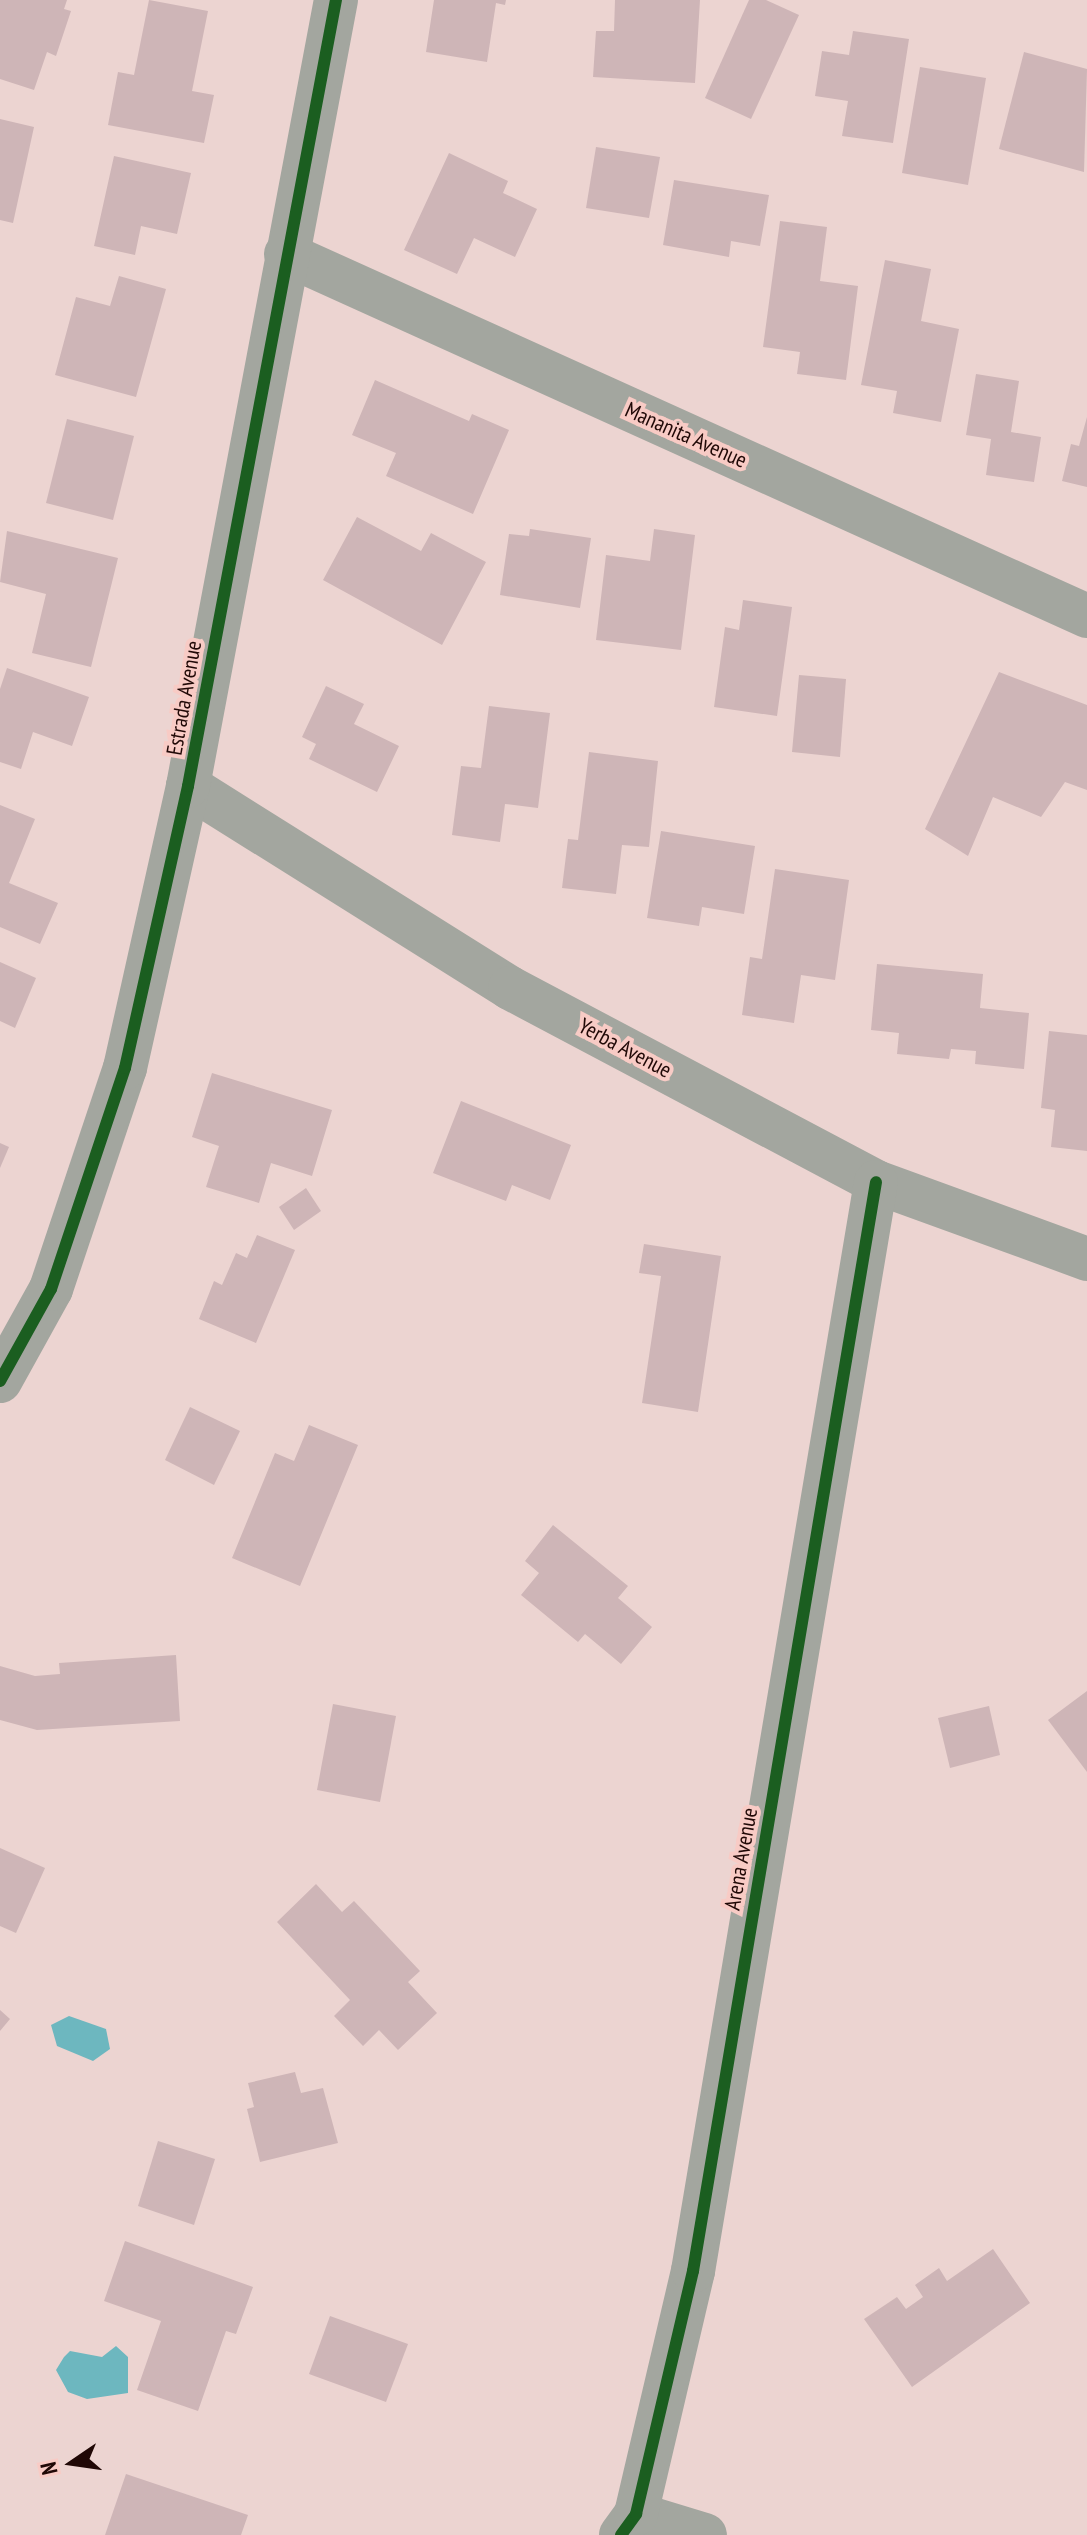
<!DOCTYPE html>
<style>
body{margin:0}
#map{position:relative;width:1087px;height:2535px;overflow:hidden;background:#ecd4d1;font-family:"PT Sans Narrow",sans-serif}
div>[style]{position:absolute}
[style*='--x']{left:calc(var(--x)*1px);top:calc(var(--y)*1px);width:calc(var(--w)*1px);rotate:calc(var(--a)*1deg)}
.water>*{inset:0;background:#6db7bf}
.building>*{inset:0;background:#ceb5b7}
.street>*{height:44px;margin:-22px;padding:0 22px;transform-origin:22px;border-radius:22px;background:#a3a69f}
.cycleway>*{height:12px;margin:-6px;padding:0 6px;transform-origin:6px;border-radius:6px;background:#1b5e20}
span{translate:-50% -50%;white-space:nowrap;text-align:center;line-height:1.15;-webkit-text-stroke:8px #f8cbc5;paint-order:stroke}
.street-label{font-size:22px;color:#200806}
.north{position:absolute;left:32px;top:2423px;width:80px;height:80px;-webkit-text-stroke:6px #f8cbc5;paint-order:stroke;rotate:257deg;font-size:22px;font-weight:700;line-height:32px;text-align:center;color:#200806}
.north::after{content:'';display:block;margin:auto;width:28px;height:36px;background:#200806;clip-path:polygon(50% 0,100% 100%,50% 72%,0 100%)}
</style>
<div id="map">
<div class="water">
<i style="clip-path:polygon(69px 2016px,106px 2029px,110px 2049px,93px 2061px,57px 2046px,51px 2025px)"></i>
<i style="clip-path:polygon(116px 2346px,128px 2357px,128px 2393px,87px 2399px,68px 2392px,56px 2370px,64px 2357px,70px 2351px,102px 2357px)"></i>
</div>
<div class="building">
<i style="clip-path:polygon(0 0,67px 0,64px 9px,71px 11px,56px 56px,47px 52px,34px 90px,0 79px)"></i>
<i style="clip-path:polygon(149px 0,208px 11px,192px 91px,214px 95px,204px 143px,108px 125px,118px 72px,134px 75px)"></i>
<i style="clip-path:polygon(434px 0,506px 0,505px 5px,496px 3px,487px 62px,426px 52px)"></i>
<i style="clip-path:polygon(615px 0,700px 0,695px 83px,593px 77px,596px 31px,614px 31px)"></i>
<i style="clip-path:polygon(749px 0,766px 0,799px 15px,751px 119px,705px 98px)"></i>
<i style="clip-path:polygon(853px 31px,909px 39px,893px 143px,842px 136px,848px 101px,815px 96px,822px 51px,849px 55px)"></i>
<i style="clip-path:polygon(1024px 52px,1087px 69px,1084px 172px,999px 149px)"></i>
<i style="clip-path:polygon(920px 67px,986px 78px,968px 185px,902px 173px)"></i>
<i style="clip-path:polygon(0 119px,34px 127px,13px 223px,0 220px)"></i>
<i style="clip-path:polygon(596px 147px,660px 157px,649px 218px,586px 208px)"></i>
<i style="clip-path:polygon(449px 153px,508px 181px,503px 193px,537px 209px,515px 257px,474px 238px,457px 274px,404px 250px)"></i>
<i style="clip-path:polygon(114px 156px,191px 173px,177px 234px,141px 226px,135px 255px,94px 246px)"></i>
<i style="clip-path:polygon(674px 180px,769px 195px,760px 246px,731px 241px,729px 257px,663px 245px)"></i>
<i style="clip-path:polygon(780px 221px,827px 227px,820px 281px,858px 286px,846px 380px,797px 374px,800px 352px,763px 347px)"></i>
<i style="clip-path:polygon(885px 260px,931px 269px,921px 321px,959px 329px,941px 422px,893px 413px,897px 391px,861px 385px)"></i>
<i style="clip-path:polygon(119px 276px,166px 289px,136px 397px,55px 375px,76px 297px,110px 306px)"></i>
<i style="clip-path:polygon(976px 374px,1019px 381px,1011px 432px,1041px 437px,1034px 482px,986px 475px,991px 439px,966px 435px)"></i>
<i style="clip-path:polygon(375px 380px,469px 421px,472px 414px,509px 430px,473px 514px,386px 476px,396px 453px,352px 435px)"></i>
<i style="clip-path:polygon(1087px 417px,1087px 487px,1062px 481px,1071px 444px,1079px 446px)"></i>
<i style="clip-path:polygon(67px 419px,134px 436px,113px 520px,46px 503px)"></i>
<i style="clip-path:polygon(357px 517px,421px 551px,431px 533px,486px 562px,442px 645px,323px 580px)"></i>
<i style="clip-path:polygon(530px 529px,591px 538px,580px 608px,500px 595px,509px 534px,529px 536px)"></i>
<i style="clip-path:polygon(654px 529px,695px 535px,681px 650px,596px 640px,606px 555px,650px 561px)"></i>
<i style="clip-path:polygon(7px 531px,118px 558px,91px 667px,32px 653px,46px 594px,0 582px)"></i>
<i style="clip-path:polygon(743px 600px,792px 607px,777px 716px,714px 707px,725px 627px,739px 630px)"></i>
<i style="clip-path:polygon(7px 668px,89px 697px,72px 746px,33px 732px,21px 769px,0 762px,0 689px)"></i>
<i style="clip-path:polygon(999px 672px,1087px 705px,1087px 790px,1065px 782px,1041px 817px,993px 797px,968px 856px,925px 829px)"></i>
<i style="clip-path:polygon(799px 675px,846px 679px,840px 757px,792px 752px)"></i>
<i style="clip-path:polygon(326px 686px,364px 704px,354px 724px,399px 746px,377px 792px,309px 759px,316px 744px,302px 737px)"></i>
<i style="clip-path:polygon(489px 706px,550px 713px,538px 808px,505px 804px,500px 842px,452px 835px,461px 766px,481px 768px)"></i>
<i style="clip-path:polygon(589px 752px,658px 761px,649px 847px,622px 845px,616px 894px,562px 888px,568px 839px,578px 840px)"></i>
<i style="clip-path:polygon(0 805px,35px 819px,9px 883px,58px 903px,40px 944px,0 927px)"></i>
<i style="clip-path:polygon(661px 831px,755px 846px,744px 914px,702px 907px,699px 926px,647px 918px)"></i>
<i style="clip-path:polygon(775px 869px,849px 880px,835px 980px,801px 975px,794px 1023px,742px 1015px,750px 957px,762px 959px)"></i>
<i style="clip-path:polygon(0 962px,36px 978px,15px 1028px,0 1021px)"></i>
<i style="clip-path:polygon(877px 964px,983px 974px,980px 1008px,1029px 1013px,1024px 1069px,975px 1064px,976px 1051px,951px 1049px,949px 1059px,897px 1054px,899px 1033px,871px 1030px)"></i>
<i style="clip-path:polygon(1049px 1031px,1087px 1035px,1087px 1151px,1051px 1147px,1055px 1110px,1041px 1108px)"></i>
<i style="clip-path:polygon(212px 1073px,332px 1110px,312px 1176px,271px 1163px,259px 1203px,206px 1187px,219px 1146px,192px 1137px)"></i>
<i style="clip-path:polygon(461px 1101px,571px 1145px,550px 1200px,512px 1185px,506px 1201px,433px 1173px)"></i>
<i style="clip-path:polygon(0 1143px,9px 1147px,0 1168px)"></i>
<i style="clip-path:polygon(306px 1188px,321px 1211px,294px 1230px,279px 1207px)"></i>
<i style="clip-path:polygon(257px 1235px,295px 1250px,256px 1343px,199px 1319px,214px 1281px,222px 1285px,236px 1253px,247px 1258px)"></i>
<i style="clip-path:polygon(644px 1244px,721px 1256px,698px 1412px,642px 1403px,661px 1276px,639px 1273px)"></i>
<i style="clip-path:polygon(190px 1407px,240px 1431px,214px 1485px,165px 1460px)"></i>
<i style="clip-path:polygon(309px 1425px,358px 1445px,300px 1586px,232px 1558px,275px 1453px,294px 1461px)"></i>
<i style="clip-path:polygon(553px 1525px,628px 1586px,618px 1598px,652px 1627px,621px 1664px,585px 1634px,578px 1642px,521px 1595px,539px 1573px,525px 1561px)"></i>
<i style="clip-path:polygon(176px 1655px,180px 1721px,37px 1730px,0 1720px,0 1666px,35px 1676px,60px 1674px,59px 1663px)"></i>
<i style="clip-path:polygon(1087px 1691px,1087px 1772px,1048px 1720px)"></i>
<i style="clip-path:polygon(333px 1704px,396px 1716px,380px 1802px,317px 1790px)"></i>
<i style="clip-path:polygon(989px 1706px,1000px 1755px,950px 1768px,938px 1718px)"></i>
<i style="clip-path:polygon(0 1848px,45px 1868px,16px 1933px,0 1926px)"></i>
<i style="clip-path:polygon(316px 1884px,342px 1912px,354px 1901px,420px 1971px,408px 1982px,437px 2013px,398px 2050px,379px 2030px,363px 2046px,334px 2016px,350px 2000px,277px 1922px)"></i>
<i style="clip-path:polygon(0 2010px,10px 2019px,0 2031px)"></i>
<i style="clip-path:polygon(295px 2072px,301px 2093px,323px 2088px,338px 2143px,260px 2162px,247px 2109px,254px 2107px,248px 2083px)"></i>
<i style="clip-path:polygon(158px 2141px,215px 2159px,194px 2225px,138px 2206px)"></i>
<i style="clip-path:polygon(125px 2241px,253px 2287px,236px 2334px,226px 2331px,198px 2411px,137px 2390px,161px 2321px,104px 2301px)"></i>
<i style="clip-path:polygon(993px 2249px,1030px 2303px,912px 2387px,864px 2319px,897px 2297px,906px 2309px,923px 2297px,915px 2285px,939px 2268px,947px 2281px)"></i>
<i style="clip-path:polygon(330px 2316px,408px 2344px,386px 2402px,309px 2374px)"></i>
<i style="clip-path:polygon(126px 2474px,248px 2515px,241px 2535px,105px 2535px)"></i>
</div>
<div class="street">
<i style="--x:286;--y:254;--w:879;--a:24.32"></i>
<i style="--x:188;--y:786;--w:380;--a:32.1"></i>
<i style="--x:510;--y:988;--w:414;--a:27.9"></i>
<i style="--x:876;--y:1182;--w:225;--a:20"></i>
<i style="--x:0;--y:1381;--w:105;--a:-61"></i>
<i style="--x:51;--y:1289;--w:233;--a:-71.5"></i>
<i style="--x:125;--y:1068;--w:289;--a:-77.4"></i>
<i style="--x:188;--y:786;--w:800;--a:-79.34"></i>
<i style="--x:636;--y:2514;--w:72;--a:16.9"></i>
<i style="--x:621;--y:2535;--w:26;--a:-54"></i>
<i style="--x:636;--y:2514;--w:250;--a:-76.8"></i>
<i style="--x:693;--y:2271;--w:1104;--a:-80.46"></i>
</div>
<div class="cycleway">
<i style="--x:0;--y:1381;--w:105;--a:-61"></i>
<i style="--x:51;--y:1289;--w:233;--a:-71.5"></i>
<i style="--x:125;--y:1068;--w:289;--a:-77.4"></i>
<i style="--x:188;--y:786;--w:800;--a:-79.34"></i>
<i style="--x:621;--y:2535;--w:26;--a:-54"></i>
<i style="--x:636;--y:2514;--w:250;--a:-76.8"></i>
<i style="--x:693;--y:2271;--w:1104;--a:-80.46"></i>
</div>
<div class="street-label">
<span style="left:686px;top:435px;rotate:24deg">Mananita Avenue</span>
<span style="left:184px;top:698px;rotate:-80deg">Estrada Avenue</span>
<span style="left:625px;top:1048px;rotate:28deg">Yerba Avenue</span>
<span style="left:741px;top:1859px;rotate:-80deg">Arena Avenue</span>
</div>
<div class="north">N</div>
</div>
